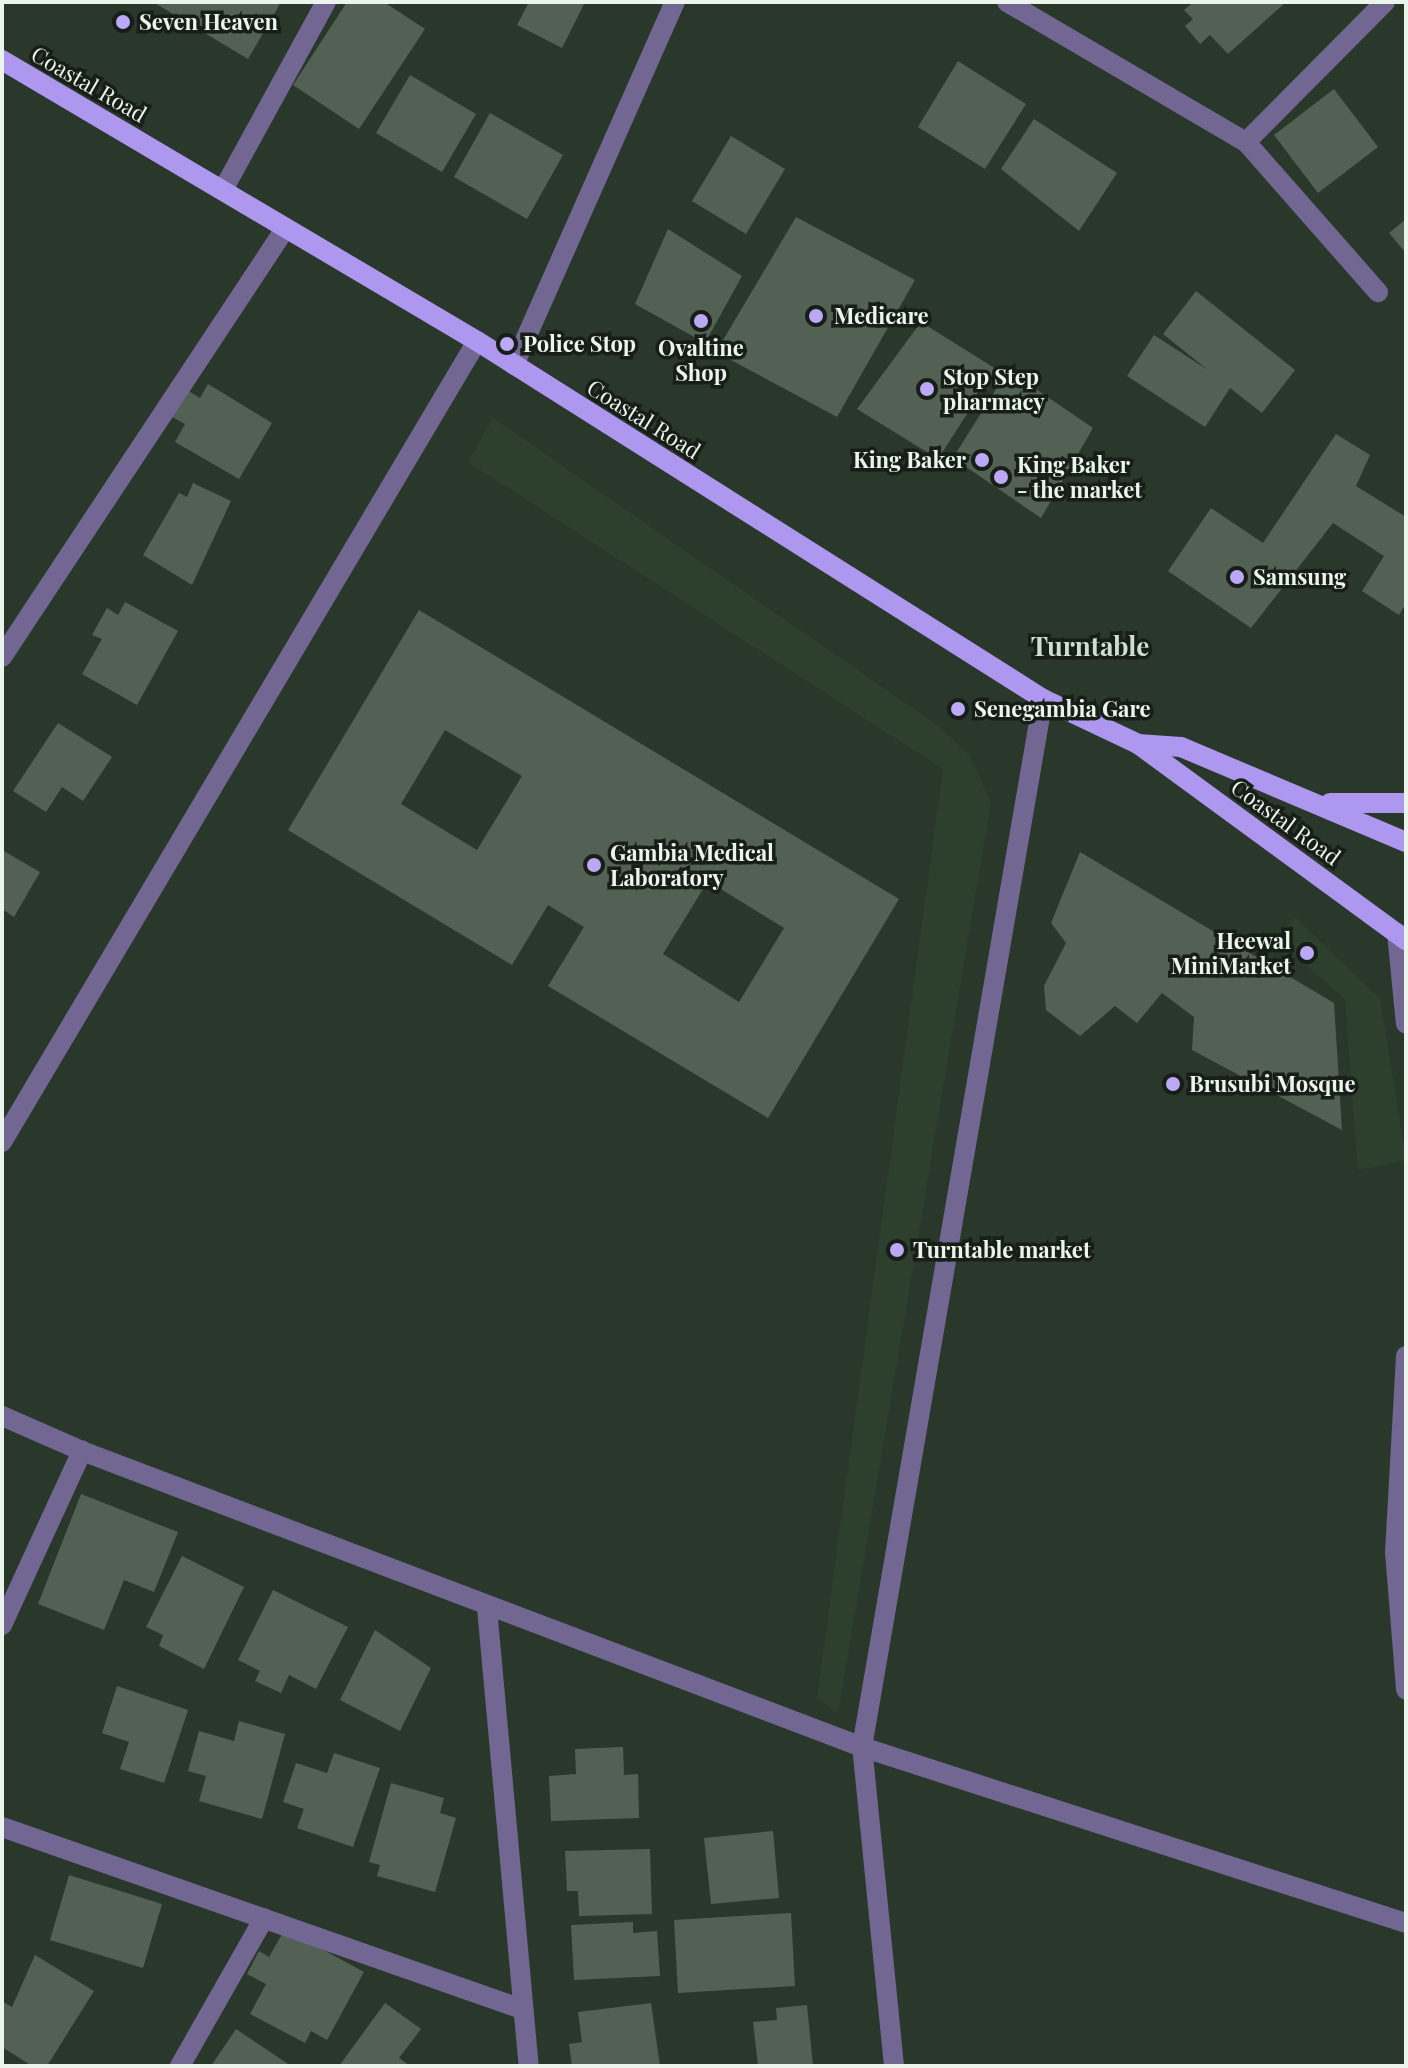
<!DOCTYPE html>
<style>
body{margin:0}
#map{position:relative;width:1408px;height:2068px;overflow:hidden;background:#2a382b;font-family:"Playfair Display",serif}
div>[style]{position:absolute}
[style*='--x']{left:calc(var(--x)*1px);top:calc(var(--y)*1px);width:calc(var(--w)*1px);rotate:calc(var(--a)*1deg)}
.built>*{inset:0;background:#2c402d}
.building>*{inset:0;background:#526153}
.minor>*{height:20px;margin:-10px;padding:0 10px;transform-origin:10px;border-radius:10px;background:#716792}
.primary>*{height:20px;margin:-10px;padding:0 10px;transform-origin:10px;border-radius:10px;background:#ae97ef}
.dots>*{width:22px;height:22px;translate:-50% -50%;box-sizing:border-box;border:4px solid #171e18;border-radius:50%}
span{translate:-50% -50%;white-space:nowrap;text-align:center;line-height:1.15;-webkit-text-stroke:7px #171e18;paint-order:stroke}
.poi-label{font-size:22px;color:#ecf5ec;font-weight:700}
.left{translate:0 -50%;text-align:left}
.right{translate:-100% -50%;text-align:right}
.street-label{font-size:22px;color:#ecf5ec}
.quarter-label{font-size:26px;color:#cddfce;font-weight:700}
.frame{position:absolute;inset:0;border:4px solid #ecf5ec;pointer-events:none}
</style>
<div id="map">
<div class="built">
<i style="clip-path:polygon(493px 418px,937px 725px,969px 755px,991px 802px,838px 1713px,817px 1698px,943px 769px,468px 462px)"></i>
<i style="clip-path:polygon(1295px 917px,1380px 999px,1406px 1160px,1358px 1170px,1345px 999px,1277px 939px)"></i>
</div>
<div class="building">
<i style="clip-path:polygon(153px 2px,281px 2px,248px 59px)"></i>
<i style="clip-path:polygon(347px 2px,384px 2px,425px 29px,359px 129px,293px 85px)"></i>
<i style="clip-path:polygon(529px 2px,585px 2px,562px 48px,517px 25px)"></i>
<i style="clip-path:polygon(1194px 2px,1286px 2px,1228px 54px,1210px 35px,1200px 44px,1185px 26px,1193px 19px,1184px 10px)"></i>
<i style="clip-path:polygon(958px 61px,1026px 104px,985px 169px,918px 127px)"></i>
<i style="clip-path:polygon(410px 75px,476px 114px,442px 172px,376px 133px)"></i>
<i style="clip-path:polygon(1334px 89px,1378px 147px,1318px 193px,1274px 135px)"></i>
<i style="clip-path:polygon(490px 113px,563px 155px,527px 219px,454px 177px)"></i>
<i style="clip-path:polygon(1034px 119px,1117px 173px,1079px 231px,1001px 169px)"></i>
<i style="clip-path:polygon(731px 136px,785px 169px,746px 234px,692px 201px)"></i>
<i style="clip-path:polygon(796px 217px,915px 280px,837px 417px,716px 352px)"></i>
<i style="clip-path:polygon(1406px 219px,1406px 253px,1389px 233px)"></i>
<i style="clip-path:polygon(668px 229px,742px 276px,705px 343px,635px 304px)"></i>
<i style="clip-path:polygon(1196px 291px,1295px 370px,1262px 413px,1230px 388px,1205px 427px,1127px 376px,1154px 335px,1208px 370px,1163px 334px)"></i>
<i style="clip-path:polygon(921px 322px,996px 369px,938px 459px,857px 409px)"></i>
<i style="clip-path:polygon(1008px 370px,1093px 428px,1041px 518px,953px 458px)"></i>
<i style="clip-path:polygon(208px 384px,272px 423px,239px 479px,175px 442px,185px 424px,172px 417px,187px 390px,200px 398px)"></i>
<i style="clip-path:polygon(1336px 434px,1370px 455px,1356px 486px,1406px 517px,1406px 603px,1399px 615px,1362px 591px,1384px 556px,1333px 523px,1251px 628px,1168px 571px,1211px 508px,1263px 543px)"></i>
<i style="clip-path:polygon(193px 483px,231px 501px,192px 585px,143px 555px,179px 493px,187px 497px)"></i>
<i style="clip-path:polygon(125px 602px,178px 631px,137px 705px,82px 674px,102px 639px,92px 635px,107px 608px,118px 615px)"></i>
<i style="clip-path:polygon(evenodd,419px 610px,899px 899px,768px 1118px,548px 986px,584px 927px,548px 905px,512px 965px,288px 830px,419px 610px,445px 730px,522px 776px,477px 850px,401px 804px,445px 730px,419px 610px,708px 881px,784px 928px,739px 1002px,663px 954px,708px 881px)"></i>
<i style="clip-path:polygon(58px 723px,112px 757px,83px 801px,62px 787px,46px 812px,13px 791px)"></i>
<i style="clip-path:polygon(2px 850px,40px 872px,14px 917px,2px 909px)"></i>
<i style="clip-path:polygon(1080px 852px,1334px 1003px,1342px 1130px,1192px 1050px,1194px 1017px,1162px 993px,1137px 1023px,1115px 1006px,1080px 1036px,1046px 1010px,1044px 986px,1066px 943px,1051px 923px)"></i>
<i style="clip-path:polygon(81px 1494px,178px 1532px,154px 1592px,124px 1580px,104px 1630px,38px 1604px)"></i>
<i style="clip-path:polygon(182px 1556px,244px 1587px,204px 1669px,159px 1646px,163px 1635px,146px 1627px)"></i>
<i style="clip-path:polygon(273px 1590px,348px 1627px,316px 1689px,289px 1675px,281px 1693px,255px 1681px,260px 1671px,238px 1660px)"></i>
<i style="clip-path:polygon(375px 1630px,431px 1668px,400px 1731px,340px 1700px)"></i>
<i style="clip-path:polygon(117px 1686px,188px 1710px,164px 1783px,120px 1769px,129px 1742px,102px 1733px)"></i>
<i style="clip-path:polygon(239px 1721px,285px 1734px,262px 1819px,199px 1801px,206px 1776px,188px 1771px,199px 1731px,234px 1741px)"></i>
<i style="clip-path:polygon(623px 1747px,624px 1775px,638px 1774px,639px 1818px,551px 1821px,549px 1776px,576px 1774px,575px 1749px)"></i>
<i style="clip-path:polygon(334px 1753px,380px 1768px,353px 1847px,297px 1828px,304px 1809px,283px 1802px,296px 1763px,327px 1773px)"></i>
<i style="clip-path:polygon(391px 1783px,444px 1798px,440px 1813px,456px 1818px,435px 1892px,377px 1876px,380px 1865px,369px 1862px)"></i>
<i style="clip-path:polygon(773px 1831px,779px 1898px,711px 1904px,704px 1838px)"></i>
<i style="clip-path:polygon(650px 1849px,652px 1914px,579px 1916px,578px 1891px,567px 1891px,565px 1851px)"></i>
<i style="clip-path:polygon(69px 1875px,162px 1904px,143px 1968px,50px 1940px)"></i>
<i style="clip-path:polygon(791px 1913px,795px 1986px,678px 1993px,674px 1920px)"></i>
<i style="clip-path:polygon(633px 1922px,633px 1933px,657px 1931px,660px 1976px,574px 1980px,571px 1925px)"></i>
<i style="clip-path:polygon(285px 1929px,364px 1972px,327px 2040px,311px 2031px,305px 2043px,250px 2014px,266px 1984px,247px 1974px,259px 1951px,269px 1957px)"></i>
<i style="clip-path:polygon(35px 1955px,94px 1991px,47px 2066px,32px 2066px,2px 2047px,2px 2001px,12px 2007px)"></i>
<i style="clip-path:polygon(385px 2003px,421px 2029px,399px 2058px,410px 2066px,339px 2066px)"></i>
<i style="clip-path:polygon(651px 2003px,660px 2066px,572px 2066px,569px 2044px,582px 2042px,578px 2012px)"></i>
<i style="clip-path:polygon(807px 2005px,813px 2066px,758px 2066px,753px 2022px,777px 2020px,776px 2008px)"></i>
<i style="clip-path:polygon(236px 2029px,291px 2066px,211px 2066px)"></i>
</div>
<div class="minor">
<i style="--x:1007;--y:2;--w:277;--a:30.4"></i>
<i style="--x:1246;--y:142;--w:200;--a:48.7"></i>
<i style="--x:1246;--y:142;--w:197;--a:-45.2"></i>
<i style="--x:223;--y:190;--w:214;--a:-61.3"></i>
<i style="--x:514;--y:365;--w:397;--a:-66.1"></i>
<i style="--x:2;--y:657;--w:513;--a:-56.53"></i>
<i style="--x:1397;--y:933;--w:91;--a:84.4"></i>
<i style="--x:2;--y:1142;--w:931;--a:-59.33"></i>
<i style="--x:1406;--y:1356;--w:196;--a:93.2"></i>
<i style="--x:1395;--y:1552;--w:138;--a:85.4"></i>
<i style="--x:2;--y:1416;--w:87;--a:23.6"></i>
<i style="--x:487;--y:1608;--w:460;--a:84.8"></i>
<i style="--x:2;--y:1625;--w:192;--a:-65.3"></i>
<i style="--x:82;--y:1451;--w:834;--a:20.78"></i>
<i style="--x:862;--y:1747;--w:572;--a:17.93"></i>
<i style="--x:2;--y:1827;--w:551;--a:19.29"></i>
<i style="--x:180;--y:2066;--w:170;--a:-60.4"></i>
<i style="--x:894;--y:2066;--w:321;--a:-95.7"></i>
<i style="--x:862;--y:1747;--w:1064;--a:-80.2"></i>
</div>
<div class="primary">
<i style="--x:2;--y:60;--w:552;--a:30.61"></i>
<i style="--x:477;--y:341;--w:670;--a:32.31"></i>
<i style="--x:1043;--y:699;--w:105;--a:25.3"></i>
<i style="--x:1138;--y:744;--w:332;--a:36.2"></i>
<i style="--x:1138;--y:744;--w:43;--a:4"></i>
<i style="--x:1181;--y:747;--w:244;--a:22.9"></i>
<i style="--x:1330;--y:803;--w:76;--a:0"></i>
</div>
<div class="dots">
<i style="left:123px;top:22px;background:#bca9f5"></i>
<i style="left:816px;top:316px;background:#bca9f5"></i>
<i style="left:701px;top:321px;background:#bca9f5"></i>
<i style="left:507px;top:344px;background:#bca9f5"></i>
<i style="left:927px;top:389px;background:#bca9f5"></i>
<i style="left:982px;top:460px;background:#bca9f5"></i>
<i style="left:1001px;top:477px;background:#bca9f5"></i>
<i style="left:1237px;top:577px;background:#bca9f5"></i>
<i style="left:958px;top:709px;background:#bca9f5"></i>
<i style="left:594px;top:865px;background:#bca9f5"></i>
<i style="left:1307px;top:953px;background:#bca9f5"></i>
<i style="left:1173px;top:1084px;background:#bca9f5"></i>
<i style="left:897px;top:1250px;background:#bca9f5"></i>
</div>
<div class="poi-label">
<span class="left" style="left:139px;top:22px">Seven Heaven</span>
<span class="left" style="left:834px;top:316px">Medicare</span>
<span class="left" style="left:523px;top:344px">Police Stop</span>
<span style="left:701px;top:360px">Ovaltine<br>Shop</span>
<span class="left" style="left:943px;top:389px">Stop Step<br>pharmacy</span>
<span class="right" style="left:966px;top:460px">King Baker</span>
<span class="left" style="left:1017px;top:477px">King Baker<br>- the market</span>
<span class="left" style="left:1253px;top:577px">Samsung</span>
<span class="left" style="left:974px;top:709px">Senegambia Gare</span>
<span class="left" style="left:610px;top:865px">Gambia Medical<br>Laboratory</span>
<span class="right" style="left:1291px;top:953px">Heewal<br>MiniMarket</span>
<span class="left" style="left:1189px;top:1084px">Brusubi Mosque</span>
<span class="left" style="left:913px;top:1250px">Turntable market</span>
</div>
<div class="street-label">
<span style="left:89px;top:84px;rotate:30deg">Coastal Road</span>
<span style="left:644px;top:419px;rotate:32deg">Coastal Road</span>
<span style="left:1286px;top:822px;rotate:36deg">Coastal Road</span>
</div>
<div class="quarter-label">
<span style="left:1090px;top:646px">Turntable</span>
</div>
<div class="frame"></div>
</div>
